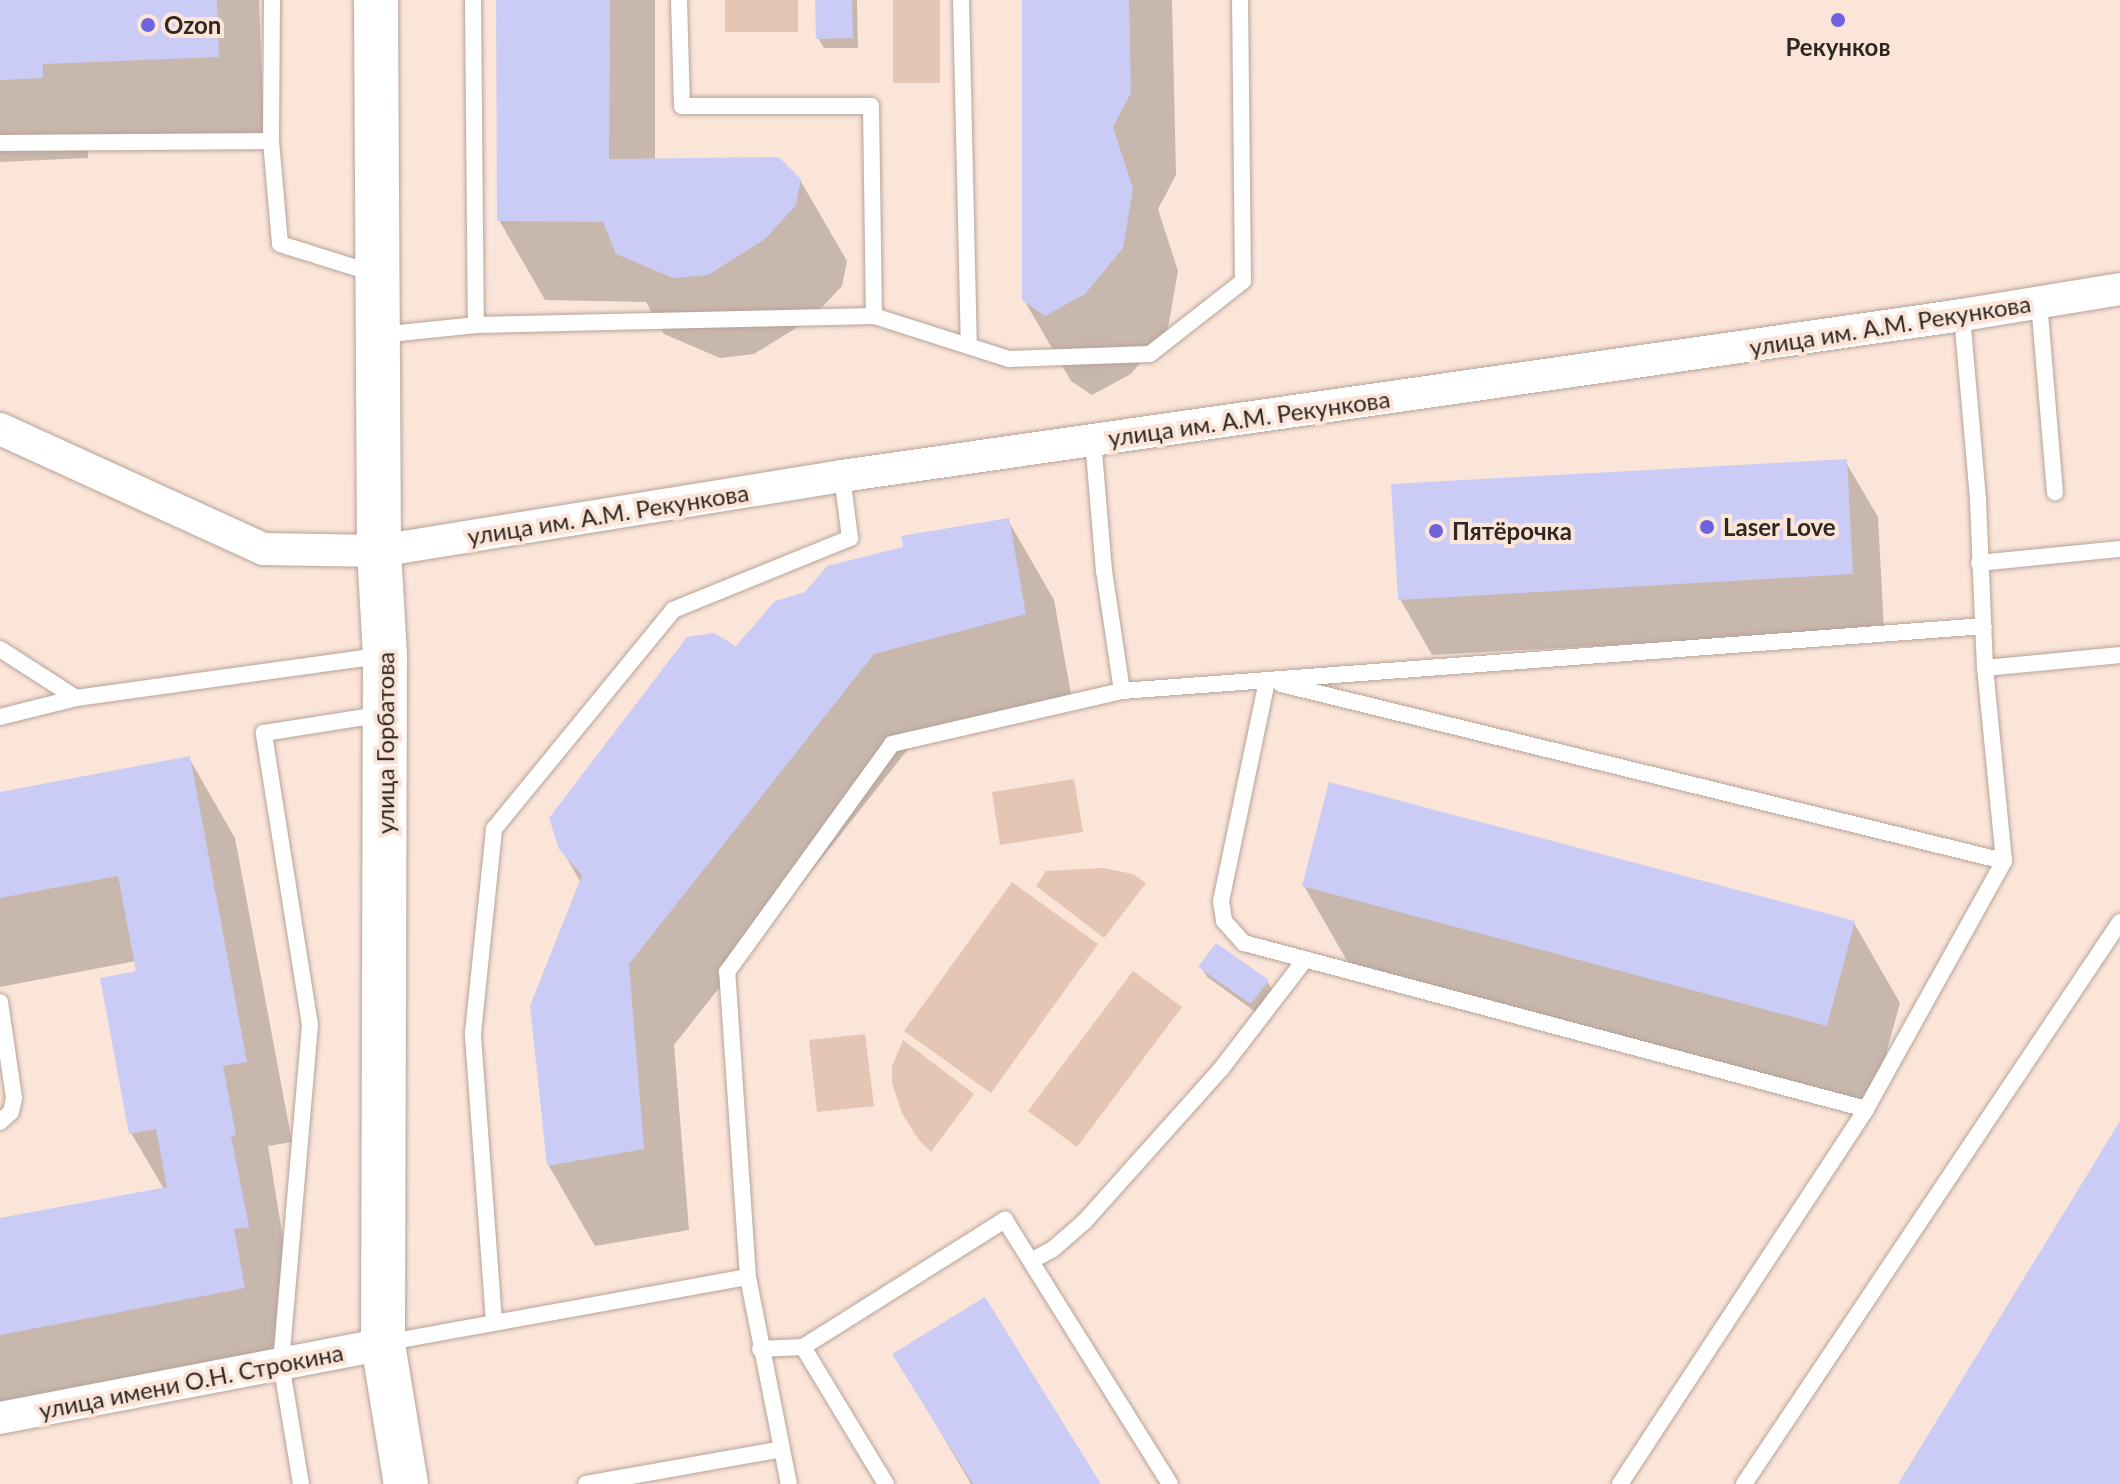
<!DOCTYPE html>
<meta charset="utf-8">
<style>
body{margin:0}
#map{position:relative;width:2120px;height:1484px;overflow:hidden;background:#fbe5d9;font-family:Lato,sans-serif}
div>[style]{position:absolute}
[style*='--x']{left:calc(var(--x)*1px);top:calc(var(--y)*1px);width:calc(var(--w)*1px);rotate:calc(var(--a)*1deg)}
.green>*{inset:0;background:#e5c5b3}
.shadow>*{inset:0;background:#0003}
.building>*{inset:0;background:#cbccf6}
.roads{filter:drop-shadow(0 0 2px #b7a397) drop-shadow(0 0 2px #b7a397)}
.service>*{height:16px;margin:-8px;padding:0 8px;transform-origin:8px;border-radius:8px;background:#fff}
.minor>*{height:32px;margin:-16px;padding:0 16px;transform-origin:16px;border-radius:16px;background:#fff}
.secondary>*{height:44px;margin:-22px;padding:0 22px;transform-origin:22px;border-radius:22px;background:#fff}
.dots>*{width:22px;height:22px;translate:-50% -50%;box-sizing:border-box;border:4px solid #fbe5d9;border-radius:50%}
span{translate:-50% -50%;white-space:nowrap;text-align:center;line-height:1.15;-webkit-text-stroke:8px #fbe5d9;paint-order:stroke}
.poi-label{font-size:24px;color:#2f2722;font-weight:700}
.left{translate:0 -50%;text-align:left}
.street-label{font-size:24px;color:#2f2722}
</style>
<div id="map">
<div class="green">
<i style="clip-path:polygon(725px 0,798px 0,798px 32px,725px 32px)"></i>
<i style="clip-path:polygon(893px 0,940px 0,940px 83px,893px 83px)"></i>
<i style="clip-path:polygon(1074px 779px,1083px 832px,1000px 845px,992px 792px)"></i>
<i style="clip-path:polygon(1103px 868px,1133px 874px,1146px 883px,1104px 938px,1036px 886px,1046px 871px)"></i>
<i style="clip-path:polygon(1012px 882px,1098px 944px,991px 1093px,904px 1031px)"></i>
<i style="clip-path:polygon(1133px 971px,1182px 1007px,1077px 1147px,1028px 1111px)"></i>
<i style="clip-path:polygon(865px 1034px,874px 1106px,817px 1112px,809px 1040px)"></i>
<i style="clip-path:polygon(903px 1040px,974px 1094px,931px 1152px,918px 1139px,902px 1113px,892px 1083px,892px 1066px)"></i>
</div>
<div class="shadow">
<i style="clip-path:polygon(0 0,259px 0,264px 137px,88px 144px,88px 158px,0 162px)"></i>
<i style="clip-path:polygon(498px 0,655px 0,655px 160px,800px 180px,847px 261px,842px 286px,811px 319px,754px 354px,720px 358px,664px 334px,646px 302px,545px 300px,499px 220px)"></i>
<i style="clip-path:polygon(817px 0,857px 0,858px 48px,824px 48px,818px 38px)"></i>
<i style="clip-path:polygon(1024px 0,1172px 0,1176px 175px,1158px 209px,1178px 271px,1168px 328px,1131px 374px,1092px 395px,1071px 381px,1024px 300px)"></i>
<i style="clip-path:polygon(1845px 461px,1878px 517px,1884px 630px,1432px 655px,1400px 599px)"></i>
<i style="clip-path:polygon(1008px 520px,1054px 600px,1071px 694px,920px 734px,674px 1045px,689px 1230px,595px 1246px,549px 1166px,581px 883px,561px 848px,737px 649px)"></i>
<i style="clip-path:polygon(189px 758px,235px 838px,292px 1142px,268px 1146px,294px 1307px,279px 1310px,290px 1369px,0 1424px,0 1220px,164px 1189px,131px 1133px,136px 961px,0 987px,0 794px)"></i>
<i style="clip-path:polygon(1304px 886px,1854px 923px,1900px 1003px,1872px 1105px,1350px 966px)"></i>
<i style="clip-path:polygon(1201px 967px,1267px 981px,1273px 991px,1257px 1013px,1207px 977px)"></i>
<i style="clip-path:polygon(895px 1355px,1098px 1484px,971px 1484px)"></i>
</div>
<div class="building">
<i style="clip-path:polygon(0 0,217px 0,219px 57px,43px 64px,43px 78px,0 80px)"></i>
<i style="clip-path:polygon(496px 0,610px 0,609px 159px,779px 157px,801px 179px,796px 205px,765px 239px,708px 275px,673px 278px,616px 254px,603px 222px,497px 221px)"></i>
<i style="clip-path:polygon(815px 0,852px 0,853px 38px,816px 39px)"></i>
<i style="clip-path:polygon(1022px 0,1129px 0,1131px 93px,1113px 127px,1133px 189px,1123px 248px,1085px 294px,1045px 316px,1022px 300px)"></i>
<i style="clip-path:polygon(1847px 459px,1853px 574px,1398px 600px,1391px 484px)"></i>
<i style="clip-path:polygon(1009px 518px,1026px 614px,874px 654px,629px 964px,644px 1149px,547px 1166px,530px 1006px,582px 875px,559px 849px,549px 818px,687px 637px,714px 633px,736px 646px,775px 601px,805px 592px,827px 566px,903px 547px,901px 536px)"></i>
<i style="clip-path:polygon(190px 756px,247px 1062px,223px 1066px,236px 1135px,231px 1136px,249px 1227px,234px 1229px,245px 1288px,0 1335px,0 1218px,167px 1187px,156px 1129px,129px 1134px,100px 978px,136px 971px,118px 876px,0 898px,0 792px)"></i>
<i style="clip-path:polygon(1329px 782px,1855px 921px,1827px 1026px,1302px 886px)"></i>
<i style="clip-path:polygon(1216px 943px,1269px 980px,1251px 1004px,1198px 967px)"></i>
<i style="clip-path:polygon(2120px 1121px,2120px 1484px,1898px 1484px)"></i>
<i style="clip-path:polygon(985px 1297px,1101px 1484px,973px 1484px,892px 1354px)"></i>
</div>
<div class="roads">
<div class="service">
<i style="--x:473;--y:0;--w:325;--a:89.5"></i>
<i style="--x:679;--y:0;--w:106;--a:88.4"></i>
<i style="--x:682;--y:106;--w:189;--a:0"></i>
<i style="--x:871;--y:106;--w:210;--a:89.2"></i>
<i style="--x:961;--y:0;--w:345;--a:88.7"></i>
<i style="--x:271;--y:141;--w:141;--a:-89.6"></i>
<i style="--x:0;--y:143;--w:271;--a:-0.4"></i>
<i style="--x:271;--y:141;--w:103;--a:85"></i>
<i style="--x:280;--y:244;--w:101;--a:17.4"></i>
<i style="--x:2039;--y:302;--w:191;--a:85.2"></i>
<i style="--x:380;--y:335;--w:97;--a:-5.9"></i>
<i style="--x:476;--y:325;--w:398;--a:-1.3"></i>
<i style="--x:874;--y:316;--w:142;--a:17.7"></i>
<i style="--x:1009;--y:359;--w:141;--a:-2"></i>
<i style="--x:1150;--y:354;--w:118;--a:-38.1"></i>
<i style="--x:1243;--y:281;--w:281;--a:-90.6"></i>
<i style="--x:1979;--y:563;--w:142;--a:-5.7"></i>
<i style="--x:0;--y:649;--w:90;--a:32.8"></i>
<i style="--x:1985;--y:668;--w:136;--a:-5.5"></i>
<i style="--x:1267;--y:681;--w:225;--a:101.8"></i>
<i style="--x:1221;--y:901;--w:20;--a:81"></i>
<i style="--x:1224;--y:921;--w:30;--a:48"></i>
<i style="--x:1244;--y:943;--w:644;--a:14.94"></i>
<i style="--x:1281;--y:684;--w:744;--a:13.76"></i>
<i style="--x:1122;--y:691;--w:864;--a:-4.31"></i>
<i style="--x:0;--y:717;--w:78;--a:-14"></i>
<i style="--x:76;--y:698;--w:311;--a:-7.9"></i>
<i style="--x:0;--y:1002;--w:97;--a:81.7"></i>
<i style="--x:14;--y:1098;--w:14;--a:102"></i>
<i style="--x:11;--y:1112;--w:15;--a:138"></i>
<i style="--x:1031;--y:1261;--w:25;--a:-29"></i>
<i style="--x:1053;--y:1249;--w:43;--a:-41.2"></i>
<i style="--x:1085;--y:1221;--w:204;--a:-48.2"></i>
<i style="--x:1221;--y:1069;--w:136;--a:-52.5"></i>
<i style="--x:494;--y:1322;--w:290;--a:-94.2"></i>
<i style="--x:473;--y:1033;--w:205;--a:-84.1"></i>
<i style="--x:494;--y:829;--w:283;--a:-50.7"></i>
<i style="--x:673;--y:610;--w:191;--a:-22.1"></i>
<i style="--x:850;--y:538;--w:63;--a:-97.4"></i>
<i style="--x:384;--y:1343;--w:370;--a:-10.3"></i>
<i style="--x:760;--y:1349;--w:43;--a:-2.7"></i>
<i style="--x:782;--y:1449;--w:175;--a:-101.2"></i>
<i style="--x:748;--y:1277;--w:306;--a:-93.9"></i>
<i style="--x:727;--y:972;--w:281;--a:-54.1"></i>
<i style="--x:892;--y:744;--w:236;--a:-13"></i>
<i style="--x:1122;--y:691;--w:121;--a:-98.5"></i>
<i style="--x:1104;--y:571;--w:131;--a:-94.8"></i>
<i style="--x:301;--y:1484;--w:123;--a:-99.4"></i>
<i style="--x:281;--y:1363;--w:339;--a:-85.1"></i>
<i style="--x:310;--y:1025;--w:296;--a:-99"></i>
<i style="--x:264;--y:733;--w:121;--a:-9"></i>
<i style="--x:586;--y:1484;--w:199;--a:-10.1"></i>
<i style="--x:782;--y:1449;--w:36;--a:79"></i>
<i style="--x:886;--y:1484;--w:160;--a:-121.2"></i>
<i style="--x:803;--y:1347;--w:239;--a:-32.2"></i>
<i style="--x:1005;--y:1220;--w:311;--a:58"></i>
<i style="--x:1620;--y:1484;--w:448;--a:-56.7"></i>
<i style="--x:1866;--y:1109;--w:284;--a:-60.9"></i>
<i style="--x:2004;--y:861;--w:194;--a:-95.6"></i>
<i style="--x:1985;--y:668;--w:169;--a:-92.4"></i>
<i style="--x:1978;--y:499;--w:185;--a:-95"></i>
<i style="--x:1744;--y:1484;--w:676;--a:-56.22"></i>
</div>
<div class="minor">
<i style="--x:0;--y:429;--w:289;--a:24.5"></i>
<i style="--x:263;--y:549;--w:116;--a:1"></i>
<i style="--x:379;--y:551;--w:469;--a:-9.2"></i>
<i style="--x:842;--y:476;--w:1132;--a:-8.18"></i>
<i style="--x:1962;--y:315;--w:160;--a:-9.3"></i>
<i style="--x:0;--y:1418;--w:390;--a:-10.9"></i>
</div>
<div class="secondary">
<i style="--x:376;--y:0;--w:551;--a:89.69"></i>
<i style="--x:379;--y:551;--w:103;--a:86.7"></i>
<i style="--x:385;--y:654;--w:690;--a:90.17"></i>
<i style="--x:383;--y:1344;--w:142;--a:80.7"></i>
</div>
</div>
<div class="dots">
<i style="left:1838px;top:20px;background:#6e63dd"></i>
<i style="left:148px;top:25px;background:#6e63dd"></i>
<i style="left:1707px;top:527px;background:#6e63dd"></i>
<i style="left:1436px;top:531px;background:#6e63dd"></i>
</div>
<div class="poi-label">
<span class="left" style="left:164px;top:25px">Ozon</span>
<span style="left:1838px;top:47px">Рекунков</span>
<span class="left" style="left:1723px;top:527px">Laser Love</span>
<span class="left" style="left:1452px;top:531px">Пятёрочка</span>
</div>
<div class="street-label">
<span style="left:1890px;top:325px;rotate:-9deg">улица им. А.М. Рекункова</span>
<span style="left:1249px;top:418px;rotate:-8deg">улица им. А.М. Рекункова</span>
<span style="left:608px;top:514px;rotate:-9deg">улица им. А.М. Рекункова</span>
<span style="left:385px;top:743px;rotate:-90deg">улица Горбатова</span>
<span style="left:191px;top:1381px;rotate:-11deg">улица имени О.Н. Строкина</span>
</div>
</div>
